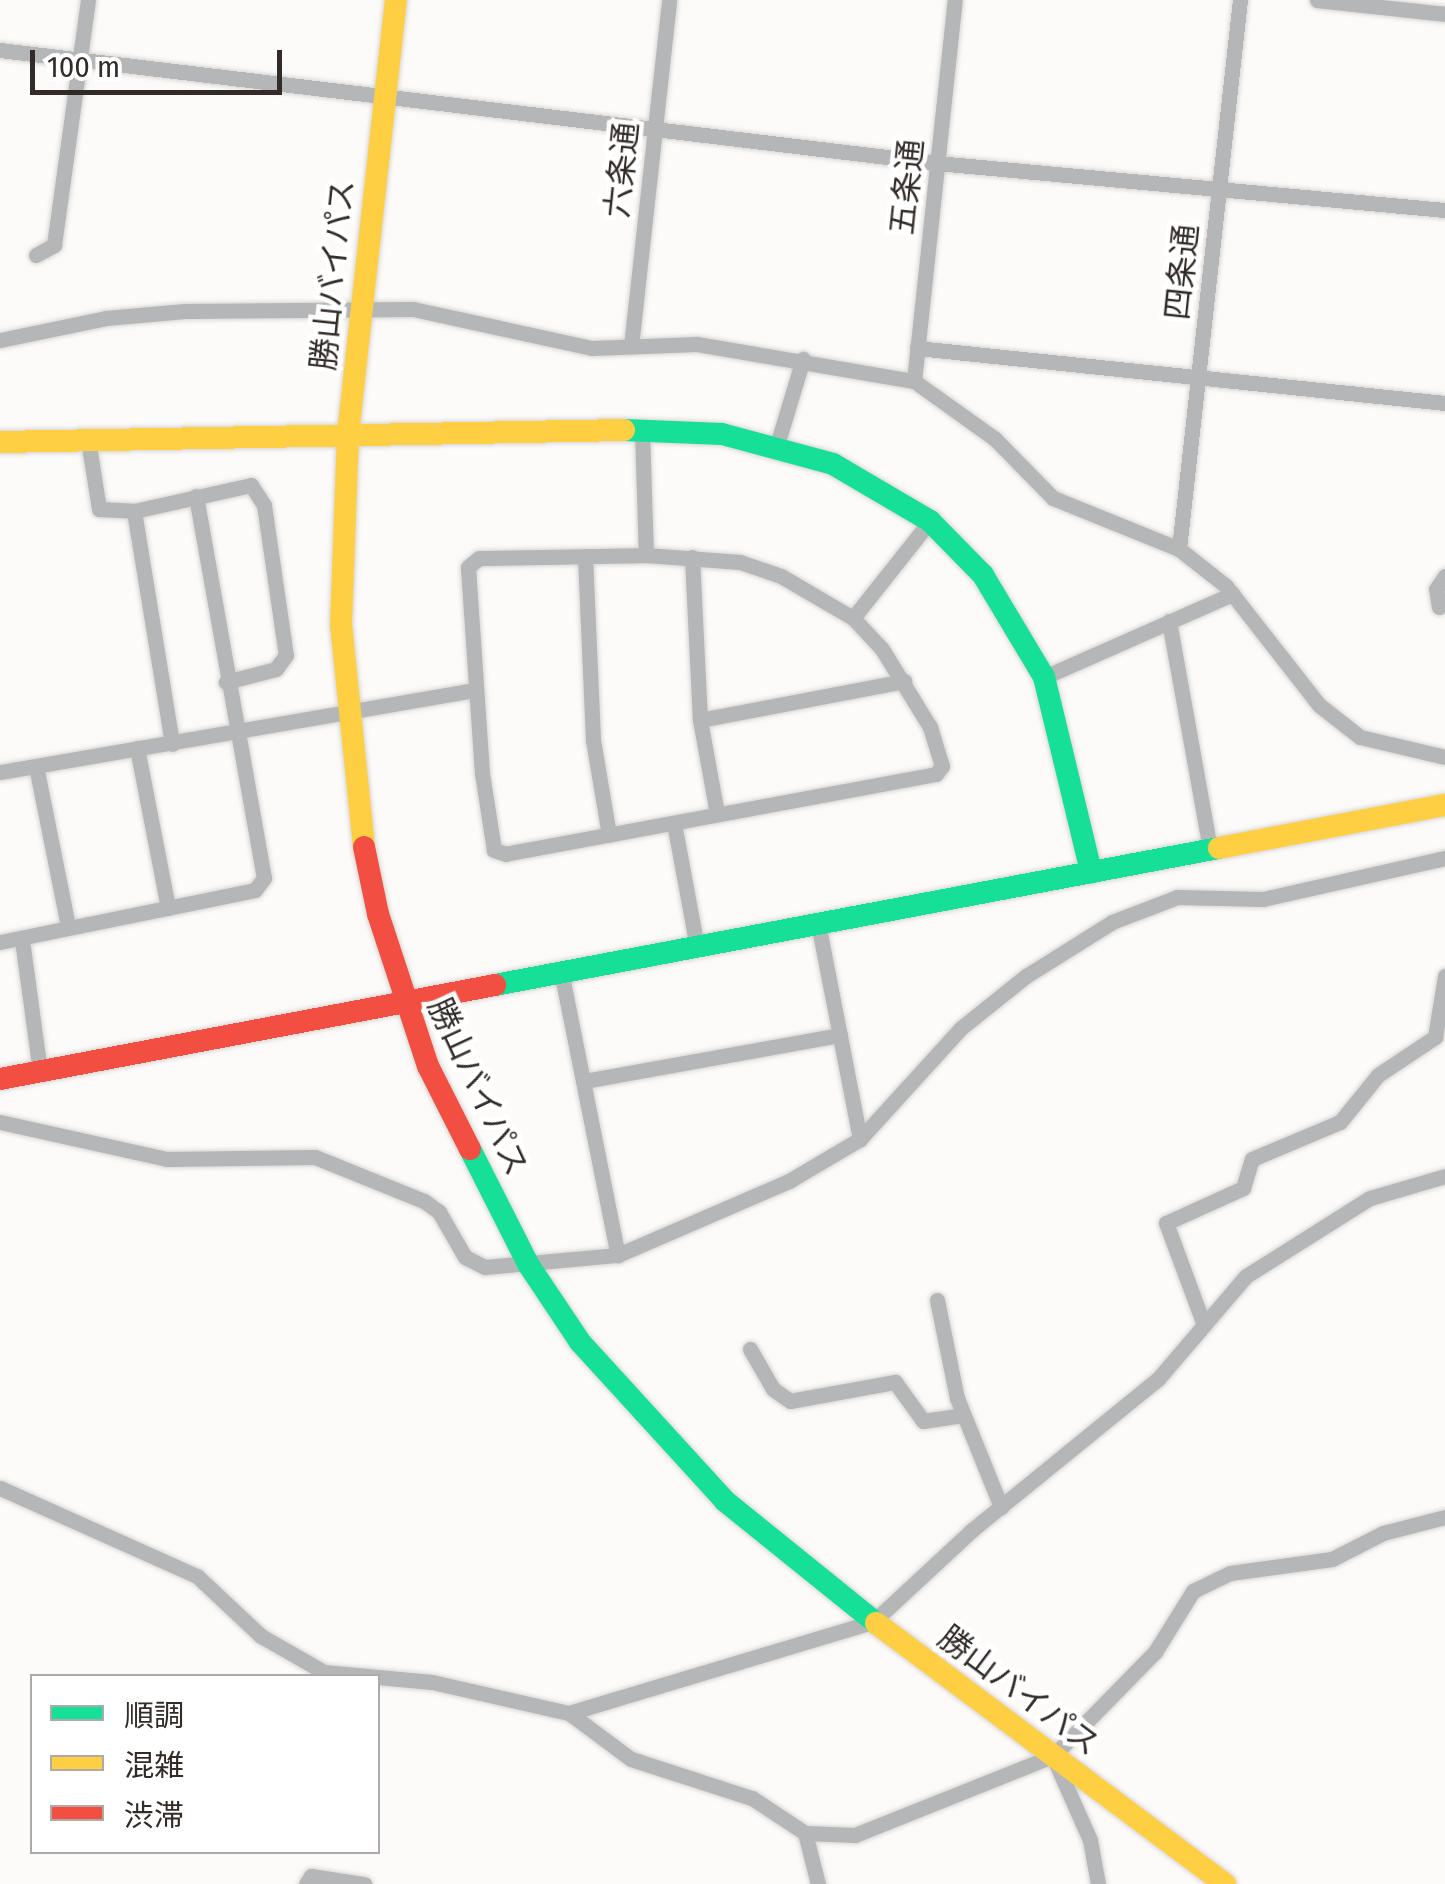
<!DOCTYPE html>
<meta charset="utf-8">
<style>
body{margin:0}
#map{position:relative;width:1445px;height:1884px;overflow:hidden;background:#fdfbf9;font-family:"Fira Sans Condensed","Noto Sans JP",sans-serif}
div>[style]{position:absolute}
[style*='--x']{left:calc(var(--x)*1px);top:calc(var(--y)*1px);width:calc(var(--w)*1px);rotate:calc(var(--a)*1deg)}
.roads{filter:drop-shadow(0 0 2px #d8d6d4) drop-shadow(0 0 2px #d8d6d4)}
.street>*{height:15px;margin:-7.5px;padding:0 7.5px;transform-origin:7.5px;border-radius:7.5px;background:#b4b6b7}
.fast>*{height:22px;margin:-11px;padding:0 11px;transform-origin:11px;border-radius:11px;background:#16e098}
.slow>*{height:22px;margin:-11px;padding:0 11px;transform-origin:11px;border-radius:11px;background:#ffcf43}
.jam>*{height:22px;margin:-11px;padding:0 11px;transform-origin:11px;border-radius:11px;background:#f24e42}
span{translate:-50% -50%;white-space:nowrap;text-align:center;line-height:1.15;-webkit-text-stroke:9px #fff;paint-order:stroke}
.street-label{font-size:32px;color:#322b27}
.legend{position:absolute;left:30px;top:1674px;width:350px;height:180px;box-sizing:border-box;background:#fff;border:2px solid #adaaa9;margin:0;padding:12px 18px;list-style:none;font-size:30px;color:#322b27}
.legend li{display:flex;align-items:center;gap:20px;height:50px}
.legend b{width:50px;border:2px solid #adaaa9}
.scale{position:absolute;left:30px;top:50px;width:252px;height:45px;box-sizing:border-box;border:5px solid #322b27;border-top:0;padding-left:12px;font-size:30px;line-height:35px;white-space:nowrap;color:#322b27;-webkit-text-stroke:8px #fff;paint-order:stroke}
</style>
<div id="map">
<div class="roads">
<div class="street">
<i style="--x:1317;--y:0;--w:129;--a:6.2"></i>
<i style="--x:0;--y:50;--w:944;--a:6.88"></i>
<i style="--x:937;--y:163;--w:510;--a:5.29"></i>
<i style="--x:36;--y:255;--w:21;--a:-29"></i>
<i style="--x:54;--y:245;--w:247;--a:-82.1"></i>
<i style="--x:0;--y:340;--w:108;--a:-11.7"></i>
<i style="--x:106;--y:318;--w:79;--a:-5.1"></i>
<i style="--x:185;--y:311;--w:228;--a:-0.5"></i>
<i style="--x:413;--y:309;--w:183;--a:12.3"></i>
<i style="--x:592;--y:348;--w:105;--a:-2.2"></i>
<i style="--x:697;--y:344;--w:220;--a:9.7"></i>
<i style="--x:914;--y:381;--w:100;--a:35.6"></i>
<i style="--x:995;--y:439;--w:83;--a:45.5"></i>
<i style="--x:1053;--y:498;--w:136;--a:22"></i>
<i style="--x:1179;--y:549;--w:60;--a:38.2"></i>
<i style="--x:1226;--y:586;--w:151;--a:52"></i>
<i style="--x:1319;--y:705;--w:52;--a:38"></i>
<i style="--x:1360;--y:737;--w:87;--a:13.2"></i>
<i style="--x:631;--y:346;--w:348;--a:-83.7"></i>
<i style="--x:917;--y:348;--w:531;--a:5.95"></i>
<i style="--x:914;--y:381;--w:383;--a:-83.9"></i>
<i style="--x:642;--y:430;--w:125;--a:88.2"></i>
<i style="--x:88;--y:440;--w:70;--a:80.9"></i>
<i style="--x:99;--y:509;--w:35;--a:3"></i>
<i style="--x:134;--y:511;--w:120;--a:-12.5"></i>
<i style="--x:251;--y:485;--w:24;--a:57"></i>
<i style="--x:264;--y:505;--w:152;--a:81.7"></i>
<i style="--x:286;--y:655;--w:17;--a:126"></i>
<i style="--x:276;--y:669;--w:52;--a:165.4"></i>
<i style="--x:777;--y:445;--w:90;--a:-73.2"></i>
<i style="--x:134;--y:511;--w:236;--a:80.7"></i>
<i style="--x:1179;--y:549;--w:552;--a:-83.66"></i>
<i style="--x:646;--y:555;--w:94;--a:4.3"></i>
<i style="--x:740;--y:562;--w:43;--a:18.9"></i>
<i style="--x:781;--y:576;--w:83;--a:30.3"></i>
<i style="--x:853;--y:618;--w:42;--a:46.9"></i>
<i style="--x:882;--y:649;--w:92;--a:58.4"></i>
<i style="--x:930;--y:727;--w:41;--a:72.9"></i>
<i style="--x:942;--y:766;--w:10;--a:127"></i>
<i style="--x:936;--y:774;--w:437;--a:169.5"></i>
<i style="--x:506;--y:854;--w:13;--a:-162"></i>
<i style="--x:494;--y:850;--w:78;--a:-98.9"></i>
<i style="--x:482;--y:773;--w:206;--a:-93.9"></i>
<i style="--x:468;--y:567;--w:14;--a:-39"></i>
<i style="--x:479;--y:558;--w:167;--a:-1"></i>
<i style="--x:585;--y:556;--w:184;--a:87.5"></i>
<i style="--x:593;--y:740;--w:96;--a:80.4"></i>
<i style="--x:692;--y:557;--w:163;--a:87.2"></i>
<i style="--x:700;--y:720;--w:96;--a:79.7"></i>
<i style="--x:1439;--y:607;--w:18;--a:-99"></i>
<i style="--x:1436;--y:589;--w:16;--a:-55"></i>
<i style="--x:853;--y:618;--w:124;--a:-51.6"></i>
<i style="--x:1169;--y:621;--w:233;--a:79.8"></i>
<i style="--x:1044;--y:677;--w:206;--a:-23.8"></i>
<i style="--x:700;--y:720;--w:208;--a:-10.8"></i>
<i style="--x:137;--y:748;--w:163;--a:79"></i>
<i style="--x:36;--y:766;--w:163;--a:78.7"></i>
<i style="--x:0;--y:772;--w:482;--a:-9.8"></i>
<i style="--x:674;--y:823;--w:126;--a:79.5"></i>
<i style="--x:818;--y:923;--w:220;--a:79"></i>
<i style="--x:22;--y:940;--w:132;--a:82.2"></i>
<i style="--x:0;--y:942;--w:260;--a:-11.5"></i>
<i style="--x:255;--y:890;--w:15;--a:-53"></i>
<i style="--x:264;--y:878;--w:388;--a:-100.1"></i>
<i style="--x:561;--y:971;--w:290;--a:78.7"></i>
<i style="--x:584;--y:1081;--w:260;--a:-10.2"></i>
<i style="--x:0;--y:1122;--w:171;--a:12.5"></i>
<i style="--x:167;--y:1159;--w:148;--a:-0.8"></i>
<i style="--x:315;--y:1157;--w:118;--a:22"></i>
<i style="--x:424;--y:1201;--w:19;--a:36"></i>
<i style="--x:439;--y:1212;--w:52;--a:60"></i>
<i style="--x:465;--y:1257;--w:22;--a:27"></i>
<i style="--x:485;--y:1267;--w:134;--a:-5.2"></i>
<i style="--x:618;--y:1255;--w:186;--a:-23.4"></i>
<i style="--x:789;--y:1181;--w:82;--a:-30.6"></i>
<i style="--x:860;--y:1139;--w:150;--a:-47.7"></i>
<i style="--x:961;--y:1028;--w:83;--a:-38.7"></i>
<i style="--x:1026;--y:976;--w:102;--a:-32.1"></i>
<i style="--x:1112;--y:922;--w:70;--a:-21"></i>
<i style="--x:1177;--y:897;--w:86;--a:1.3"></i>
<i style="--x:1263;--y:899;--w:187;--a:-12.7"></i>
<i style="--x:937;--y:1300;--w:100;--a:78.5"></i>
<i style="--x:957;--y:1398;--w:118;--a:68"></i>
<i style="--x:1204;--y:1325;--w:109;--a:-110.4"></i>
<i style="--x:1166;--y:1223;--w:85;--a:-24.4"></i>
<i style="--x:1243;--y:1188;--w:30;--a:-73"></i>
<i style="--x:1252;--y:1159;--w:95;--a:-22.8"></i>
<i style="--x:1340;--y:1122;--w:60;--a:-51"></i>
<i style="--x:1378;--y:1075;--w:69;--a:-33.7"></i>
<i style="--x:1435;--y:1037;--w:62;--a:-80.7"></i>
<i style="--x:750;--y:1349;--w:46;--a:60.1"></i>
<i style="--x:773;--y:1389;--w:21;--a:35"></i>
<i style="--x:790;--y:1401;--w:107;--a:-10.3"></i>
<i style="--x:895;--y:1382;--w:48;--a:54.3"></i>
<i style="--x:923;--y:1421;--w:40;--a:-8.5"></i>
<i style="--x:0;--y:1488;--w:216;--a:24.1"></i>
<i style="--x:197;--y:1576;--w:88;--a:43.2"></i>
<i style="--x:261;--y:1636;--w:73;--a:29.7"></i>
<i style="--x:324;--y:1672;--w:108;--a:5.3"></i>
<i style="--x:432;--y:1682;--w:140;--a:12.8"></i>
<i style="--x:569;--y:1713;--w:317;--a:-16.7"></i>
<i style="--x:873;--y:1622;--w:135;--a:-42.9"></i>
<i style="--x:972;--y:1530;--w:240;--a:-39.1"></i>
<i style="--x:1158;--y:1379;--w:135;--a:-49.5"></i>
<i style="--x:1246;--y:1276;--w:146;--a:-32.2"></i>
<i style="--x:1370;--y:1198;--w:78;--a:-16.3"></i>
<i style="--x:569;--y:1713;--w:77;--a:36.6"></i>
<i style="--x:631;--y:1759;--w:127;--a:17.9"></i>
<i style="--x:752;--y:1798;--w:64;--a:33.4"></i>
<i style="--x:805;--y:1833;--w:50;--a:2.3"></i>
<i style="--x:855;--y:1835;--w:213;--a:-21.8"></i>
<i style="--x:1053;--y:1756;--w:146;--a:-45.6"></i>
<i style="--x:1155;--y:1652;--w:72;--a:-58.1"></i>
<i style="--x:1193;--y:1591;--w:41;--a:-25.9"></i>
<i style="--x:1230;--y:1573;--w:103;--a:-7.8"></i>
<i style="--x:1332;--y:1559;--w:57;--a:-27"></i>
<i style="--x:1383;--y:1533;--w:64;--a:-14.5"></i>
<i style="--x:1055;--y:1761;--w:86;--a:66.1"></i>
<i style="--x:1090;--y:1840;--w:45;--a:79.7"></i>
<i style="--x:805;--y:1833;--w:53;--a:75.7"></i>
<i style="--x:306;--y:1884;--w:9;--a:-58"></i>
<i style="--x:311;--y:1876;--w:54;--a:8.6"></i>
</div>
<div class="fast">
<i style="--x:624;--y:430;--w:98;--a:2.3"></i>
<i style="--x:722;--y:434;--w:115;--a:15.1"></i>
<i style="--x:833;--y:464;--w:113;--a:30.4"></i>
<i style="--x:930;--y:521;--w:76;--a:45.5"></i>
<i style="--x:983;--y:575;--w:119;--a:59.1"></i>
<i style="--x:1044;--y:677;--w:201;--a:76.4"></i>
<i style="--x:495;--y:985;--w:737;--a:-10.72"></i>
<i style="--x:470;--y:1149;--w:129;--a:63.2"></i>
<i style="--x:528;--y:1264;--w:94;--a:56.3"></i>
<i style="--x:580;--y:1342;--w:215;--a:47.6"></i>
<i style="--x:725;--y:1501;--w:194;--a:38.9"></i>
</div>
<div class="slow">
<i style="--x:0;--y:442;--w:624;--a:-1.1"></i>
<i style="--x:364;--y:847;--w:223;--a:-95.9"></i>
<i style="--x:341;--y:625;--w:191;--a:-87.9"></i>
<i style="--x:348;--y:434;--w:437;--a:-83.7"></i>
<i style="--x:1219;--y:848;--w:230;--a:-10.8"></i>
<i style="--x:876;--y:1623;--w:436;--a:36.8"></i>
</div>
<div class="jam">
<i style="--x:364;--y:847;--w:68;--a:78.2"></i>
<i style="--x:378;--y:914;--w:160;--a:71.8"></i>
<i style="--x:428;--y:1066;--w:93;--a:63.2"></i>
<i style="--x:0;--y:1079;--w:504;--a:-10.75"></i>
</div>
</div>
<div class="street-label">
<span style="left:622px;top:170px;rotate:-84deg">六条通</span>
<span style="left:907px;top:187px;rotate:-84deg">五条通</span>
<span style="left:1182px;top:272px;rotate:-84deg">四条通</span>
<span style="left:333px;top:275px;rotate:-84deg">勝山バイパス</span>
<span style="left:478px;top:1087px;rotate:65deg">勝山バイパス</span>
<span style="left:1019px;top:1691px;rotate:37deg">勝山バイパス</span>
</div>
<ul class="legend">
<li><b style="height:12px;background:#16e098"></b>順調</li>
<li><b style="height:12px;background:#ffcf43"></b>混雑</li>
<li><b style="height:12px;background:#f24e42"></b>渋滞</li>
</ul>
<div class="scale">100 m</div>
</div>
